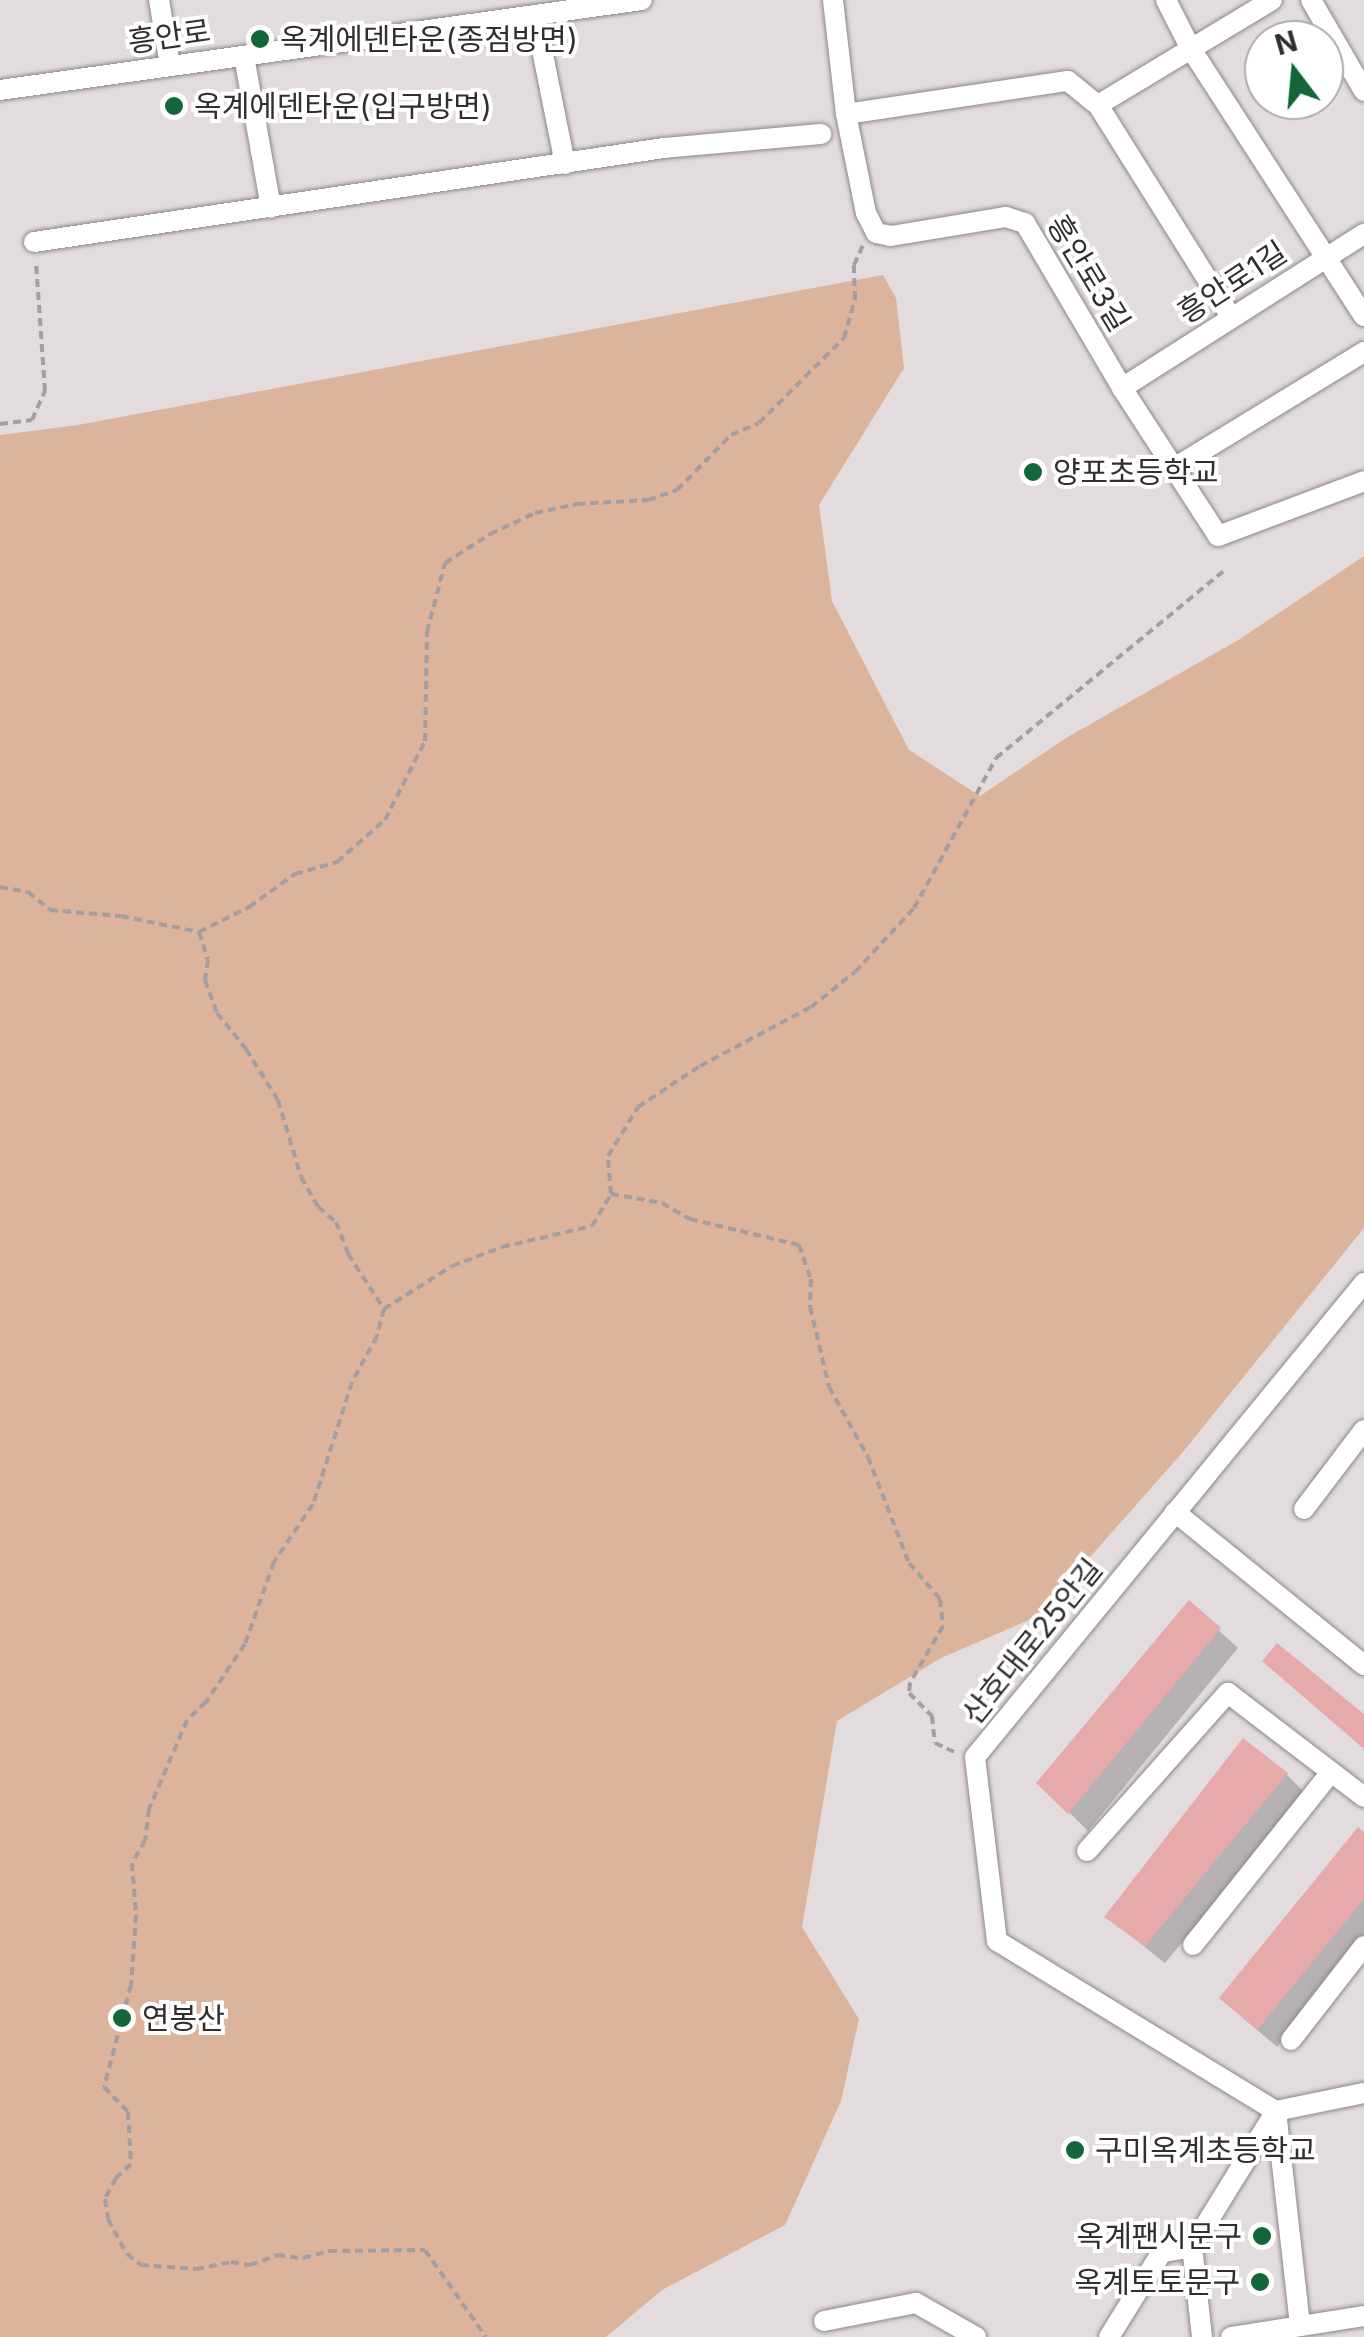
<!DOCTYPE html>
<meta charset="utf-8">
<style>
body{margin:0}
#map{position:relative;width:1364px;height:2337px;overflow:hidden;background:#e3dcdf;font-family:Inter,"Noto Sans KR",sans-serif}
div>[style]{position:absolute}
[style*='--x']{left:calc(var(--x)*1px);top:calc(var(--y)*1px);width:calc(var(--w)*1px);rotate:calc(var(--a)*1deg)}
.green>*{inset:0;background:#dcb39b}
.shadow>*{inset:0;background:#0003}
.building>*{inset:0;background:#e7aaaa}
.path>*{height:4px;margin-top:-2px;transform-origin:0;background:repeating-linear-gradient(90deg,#a39ea0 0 8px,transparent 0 13px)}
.roads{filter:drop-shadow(0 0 2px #8c8689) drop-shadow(0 0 2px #8c8689)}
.minor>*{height:20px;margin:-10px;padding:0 10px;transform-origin:10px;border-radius:10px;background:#fff}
.dots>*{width:28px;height:28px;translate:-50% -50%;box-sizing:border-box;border:5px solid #fff;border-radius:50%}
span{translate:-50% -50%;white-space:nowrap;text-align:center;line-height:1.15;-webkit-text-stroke:8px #fff;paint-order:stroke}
.street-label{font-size:30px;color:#302e2f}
.poi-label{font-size:30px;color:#302e2f}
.left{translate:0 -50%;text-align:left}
.right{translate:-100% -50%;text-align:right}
.north{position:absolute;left:1244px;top:20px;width:100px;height:100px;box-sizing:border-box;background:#fff;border:2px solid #acabac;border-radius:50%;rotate:344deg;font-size:28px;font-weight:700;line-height:40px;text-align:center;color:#302e2f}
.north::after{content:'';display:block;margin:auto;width:35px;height:45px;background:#126637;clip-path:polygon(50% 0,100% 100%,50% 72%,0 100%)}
</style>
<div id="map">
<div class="green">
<i style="clip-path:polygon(883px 275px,896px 298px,904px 368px,819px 505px,832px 601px,909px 750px,980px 796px,1066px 738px,1240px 639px,1364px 556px,1364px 1228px,1182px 1453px,1038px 1616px,941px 1658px,837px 1721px,802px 1927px,859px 2019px,841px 2101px,785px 2225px,662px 2290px,606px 2337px,0 2337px,0 435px,78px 425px)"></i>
</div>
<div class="shadow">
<i style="clip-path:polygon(1189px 1603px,1238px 1648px,1088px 1831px,1039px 1782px)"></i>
<i style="clip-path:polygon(1286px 1774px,1305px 1793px,1165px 1963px,1107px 1917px)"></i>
<i style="clip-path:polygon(1364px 1835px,1364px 1941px,1277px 2047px,1241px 2016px)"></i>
</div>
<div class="building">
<i style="clip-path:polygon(1189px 1600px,1221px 1628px,1068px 1814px,1036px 1783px)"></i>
<i style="clip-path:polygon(1277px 1643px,1364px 1714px,1364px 1749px,1262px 1661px)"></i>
<i style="clip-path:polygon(1243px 1738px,1288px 1773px,1145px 1946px,1104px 1917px)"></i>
<i style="clip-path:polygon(1358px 1827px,1364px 1832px,1364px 1899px,1257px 2030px,1219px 1998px)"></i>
</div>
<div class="path">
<i style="--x:0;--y:424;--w:32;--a:-7"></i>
<i style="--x:32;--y:420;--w:32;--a:-66"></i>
<i style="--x:45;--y:391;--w:130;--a:-94"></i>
<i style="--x:0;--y:887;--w:28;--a:10"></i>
<i style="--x:28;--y:892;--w:28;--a:39"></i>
<i style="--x:50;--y:910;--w:71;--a:4.8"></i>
<i style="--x:121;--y:916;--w:80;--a:11.6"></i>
<i style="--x:199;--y:932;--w:56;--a:-26.6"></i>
<i style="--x:249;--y:907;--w:57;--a:-35.7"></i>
<i style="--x:295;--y:874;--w:44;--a:-15.9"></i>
<i style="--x:337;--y:862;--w:64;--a:-41.2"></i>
<i style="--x:385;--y:820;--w:89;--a:-63.1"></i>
<i style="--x:425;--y:741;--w:109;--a:-88.9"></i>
<i style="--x:427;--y:632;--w:71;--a:-75.4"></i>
<i style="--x:445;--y:563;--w:54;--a:-32.8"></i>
<i style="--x:490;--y:534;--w:50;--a:-25"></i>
<i style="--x:535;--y:513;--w:43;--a:-12.1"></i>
<i style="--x:577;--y:504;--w:71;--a:-3.2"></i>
<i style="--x:648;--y:500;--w:31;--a:-19"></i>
<i style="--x:677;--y:490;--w:77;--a:-45.5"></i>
<i style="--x:731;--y:435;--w:30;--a:-23"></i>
<i style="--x:759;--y:423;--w:120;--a:-45"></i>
<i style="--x:844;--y:338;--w:41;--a:-74.2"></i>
<i style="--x:855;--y:299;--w:34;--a:-92"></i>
<i style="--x:854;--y:265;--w:22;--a:-66"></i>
<i style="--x:199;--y:932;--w:29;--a:72"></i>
<i style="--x:208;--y:960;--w:20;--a:99"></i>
<i style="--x:205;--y:980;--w:35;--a:70"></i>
<i style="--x:217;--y:1013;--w:46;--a:51.1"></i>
<i style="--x:246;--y:1049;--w:60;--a:57.9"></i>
<i style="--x:278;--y:1100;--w:80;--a:73.4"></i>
<i style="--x:301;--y:1177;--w:34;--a:60"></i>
<i style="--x:318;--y:1207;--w:23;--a:40"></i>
<i style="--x:336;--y:1222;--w:34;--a:69"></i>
<i style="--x:348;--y:1254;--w:66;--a:56.8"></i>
<i style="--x:384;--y:1309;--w:28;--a:105"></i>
<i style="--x:377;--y:1336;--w:52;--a:118.5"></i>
<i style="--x:352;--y:1382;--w:128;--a:107.7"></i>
<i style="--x:313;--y:1504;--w:70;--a:123.9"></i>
<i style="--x:274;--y:1562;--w:87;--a:109.5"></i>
<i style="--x:245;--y:1644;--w:70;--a:123.9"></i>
<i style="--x:206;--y:1702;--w:26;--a:137"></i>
<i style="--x:187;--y:1720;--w:97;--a:113.1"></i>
<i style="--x:149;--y:1809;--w:31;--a:97"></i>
<i style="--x:145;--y:1840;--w:26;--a:119"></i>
<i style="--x:132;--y:1863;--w:52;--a:85.6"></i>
<i style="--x:136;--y:1915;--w:70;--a:94.1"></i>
<i style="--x:131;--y:1985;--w:106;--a:104.8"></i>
<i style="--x:104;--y:2087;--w:35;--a:46"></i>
<i style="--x:128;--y:2112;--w:52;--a:86.7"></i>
<i style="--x:131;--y:2164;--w:21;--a:137"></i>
<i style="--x:116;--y:2178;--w:24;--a:118"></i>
<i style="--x:105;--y:2199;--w:20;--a:81"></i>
<i style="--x:108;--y:2219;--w:40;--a:62"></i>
<i style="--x:127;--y:2254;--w:18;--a:38"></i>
<i style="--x:141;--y:2265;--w:55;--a:4.2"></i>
<i style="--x:196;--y:2269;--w:36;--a:-11"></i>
<i style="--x:231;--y:2262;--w:19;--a:9"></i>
<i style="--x:250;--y:2265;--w:29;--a:-20"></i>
<i style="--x:277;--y:2255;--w:26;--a:7"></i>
<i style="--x:303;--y:2258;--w:27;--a:-15"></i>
<i style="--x:329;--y:2251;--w:96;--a:-0.6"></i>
<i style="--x:425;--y:2250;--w:106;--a:55"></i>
<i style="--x:611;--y:1194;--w:52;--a:10"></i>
<i style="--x:662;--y:1203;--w:32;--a:30"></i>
<i style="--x:690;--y:1219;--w:112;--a:13.4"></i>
<i style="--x:799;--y:1245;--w:36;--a:71"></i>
<i style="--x:811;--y:1279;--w:28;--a:92"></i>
<i style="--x:810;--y:1307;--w:82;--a:76.6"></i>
<i style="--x:829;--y:1387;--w:80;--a:60.9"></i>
<i style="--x:868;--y:1457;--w:114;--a:68.9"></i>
<i style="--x:909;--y:1563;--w:48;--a:49.3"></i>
<i style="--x:940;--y:1599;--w:27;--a:84"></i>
<i style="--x:943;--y:1626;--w:66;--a:120.1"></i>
<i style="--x:910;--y:1683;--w:10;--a:96"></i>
<i style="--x:909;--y:1693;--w:33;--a:45"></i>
<i style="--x:932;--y:1716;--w:27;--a:84"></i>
<i style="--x:935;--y:1743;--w:23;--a:25"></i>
<i style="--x:384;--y:1309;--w:80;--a:-32.3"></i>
<i style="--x:452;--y:1266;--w:53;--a:-20.8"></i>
<i style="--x:502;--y:1247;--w:92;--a:-13.1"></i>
<i style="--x:592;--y:1226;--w:37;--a:-59"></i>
<i style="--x:611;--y:1194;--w:38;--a:-95"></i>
<i style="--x:608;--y:1156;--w:57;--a:-58.5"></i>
<i style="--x:638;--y:1107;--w:74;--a:-33.5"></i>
<i style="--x:700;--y:1066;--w:126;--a:-28"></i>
<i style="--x:811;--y:1007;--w:56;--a:-38.5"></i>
<i style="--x:855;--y:972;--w:87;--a:-47.3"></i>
<i style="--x:914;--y:908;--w:171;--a:-61.3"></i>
<i style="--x:996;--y:758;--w:295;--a:-39.4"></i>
</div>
<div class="roads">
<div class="minor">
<i style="--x:159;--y:0;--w:67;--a:80.5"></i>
<i style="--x:833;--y:0;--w:115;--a:83.5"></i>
<i style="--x:846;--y:114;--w:101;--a:78.6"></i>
<i style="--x:866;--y:213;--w:22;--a:63"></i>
<i style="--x:876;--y:233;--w:15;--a:11"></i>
<i style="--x:891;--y:236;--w:117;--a:-9.4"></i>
<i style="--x:1006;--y:217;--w:20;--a:18"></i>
<i style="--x:1025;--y:223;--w:191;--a:59.5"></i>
<i style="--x:1122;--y:388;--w:176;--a:57"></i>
<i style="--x:1218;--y:536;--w:156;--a:-20.6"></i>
<i style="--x:1166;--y:0;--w:55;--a:63"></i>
<i style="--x:1191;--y:49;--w:318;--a:57.1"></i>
<i style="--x:1311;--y:0;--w:105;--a:59.8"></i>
<i style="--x:535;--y:15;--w:152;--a:78.6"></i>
<i style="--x:244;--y:56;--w:154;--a:79.9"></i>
<i style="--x:0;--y:90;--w:648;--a:-7.98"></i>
<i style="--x:1098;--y:105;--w:203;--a:-31.1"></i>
<i style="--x:846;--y:114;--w:224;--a:-8.5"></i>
<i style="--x:1068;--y:81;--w:38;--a:39"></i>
<i style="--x:1098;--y:105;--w:250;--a:57.9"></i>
<i style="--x:34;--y:242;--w:637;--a:-8.49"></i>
<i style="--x:664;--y:148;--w:158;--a:-5.1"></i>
<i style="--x:1122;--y:388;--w:287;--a:-32.5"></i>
<i style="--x:1174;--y:468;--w:223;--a:-31.4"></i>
<i style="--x:1364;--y:1283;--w:613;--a:129.37"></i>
<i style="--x:975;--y:1757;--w:185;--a:83.2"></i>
<i style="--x:997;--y:1941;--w:327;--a:31.4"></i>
<i style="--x:1276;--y:2111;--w:90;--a:-11.6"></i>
<i style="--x:1304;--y:1509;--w:99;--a:-52.8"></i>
<i style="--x:1175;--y:1512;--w:243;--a:39"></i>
<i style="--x:1087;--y:1851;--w:212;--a:-48.3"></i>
<i style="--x:1228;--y:1693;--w:171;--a:37.4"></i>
<i style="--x:1193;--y:1945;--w:221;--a:-51.4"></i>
<i style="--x:1291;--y:2040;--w:119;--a:-52.2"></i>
<i style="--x:1276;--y:2111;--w:216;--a:83.6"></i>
<i style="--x:824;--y:2321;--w:94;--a:-11.1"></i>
<i style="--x:916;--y:2303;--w:69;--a:29.5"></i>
<i style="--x:1109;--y:2337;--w:100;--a:-58.1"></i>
<i style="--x:1162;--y:2252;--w:30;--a:-9"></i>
<i style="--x:1202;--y:2337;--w:91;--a:-96.3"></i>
<i style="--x:1192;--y:2247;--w:160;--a:-58.3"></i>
<i style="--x:1231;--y:2337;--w:135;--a:-9"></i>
</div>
</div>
<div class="dots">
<i style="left:260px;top:39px;background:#126637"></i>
<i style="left:174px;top:106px;background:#126637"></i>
<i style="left:1033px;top:472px;background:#126637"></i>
<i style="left:122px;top:2018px;background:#126637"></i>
<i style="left:1075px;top:2150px;background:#126637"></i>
<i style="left:1262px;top:2236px;background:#126637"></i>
<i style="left:1260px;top:2282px;background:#126637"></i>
</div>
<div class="street-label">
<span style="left:169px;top:36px;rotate:-8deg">흥안로</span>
<span style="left:1089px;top:273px;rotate:59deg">흥안로3길</span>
<span style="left:1232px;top:282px;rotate:-33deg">흥안로1길</span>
<span style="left:1032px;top:1641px;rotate:-51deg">산호대로25안길</span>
</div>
<div class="poi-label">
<span class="left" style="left:280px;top:39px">옥계에덴타운(종점방면)</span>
<span class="left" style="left:194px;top:106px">옥계에덴타운(입구방면)</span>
<span class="left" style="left:1053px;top:472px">양포초등학교</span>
<span class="left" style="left:142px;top:2018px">연봉산</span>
<span class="left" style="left:1095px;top:2150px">구미옥계초등학교</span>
<span class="right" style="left:1242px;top:2236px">옥계팬시문구</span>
<span class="right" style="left:1240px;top:2282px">옥계토토문구</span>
</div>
<div class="north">N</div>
</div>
